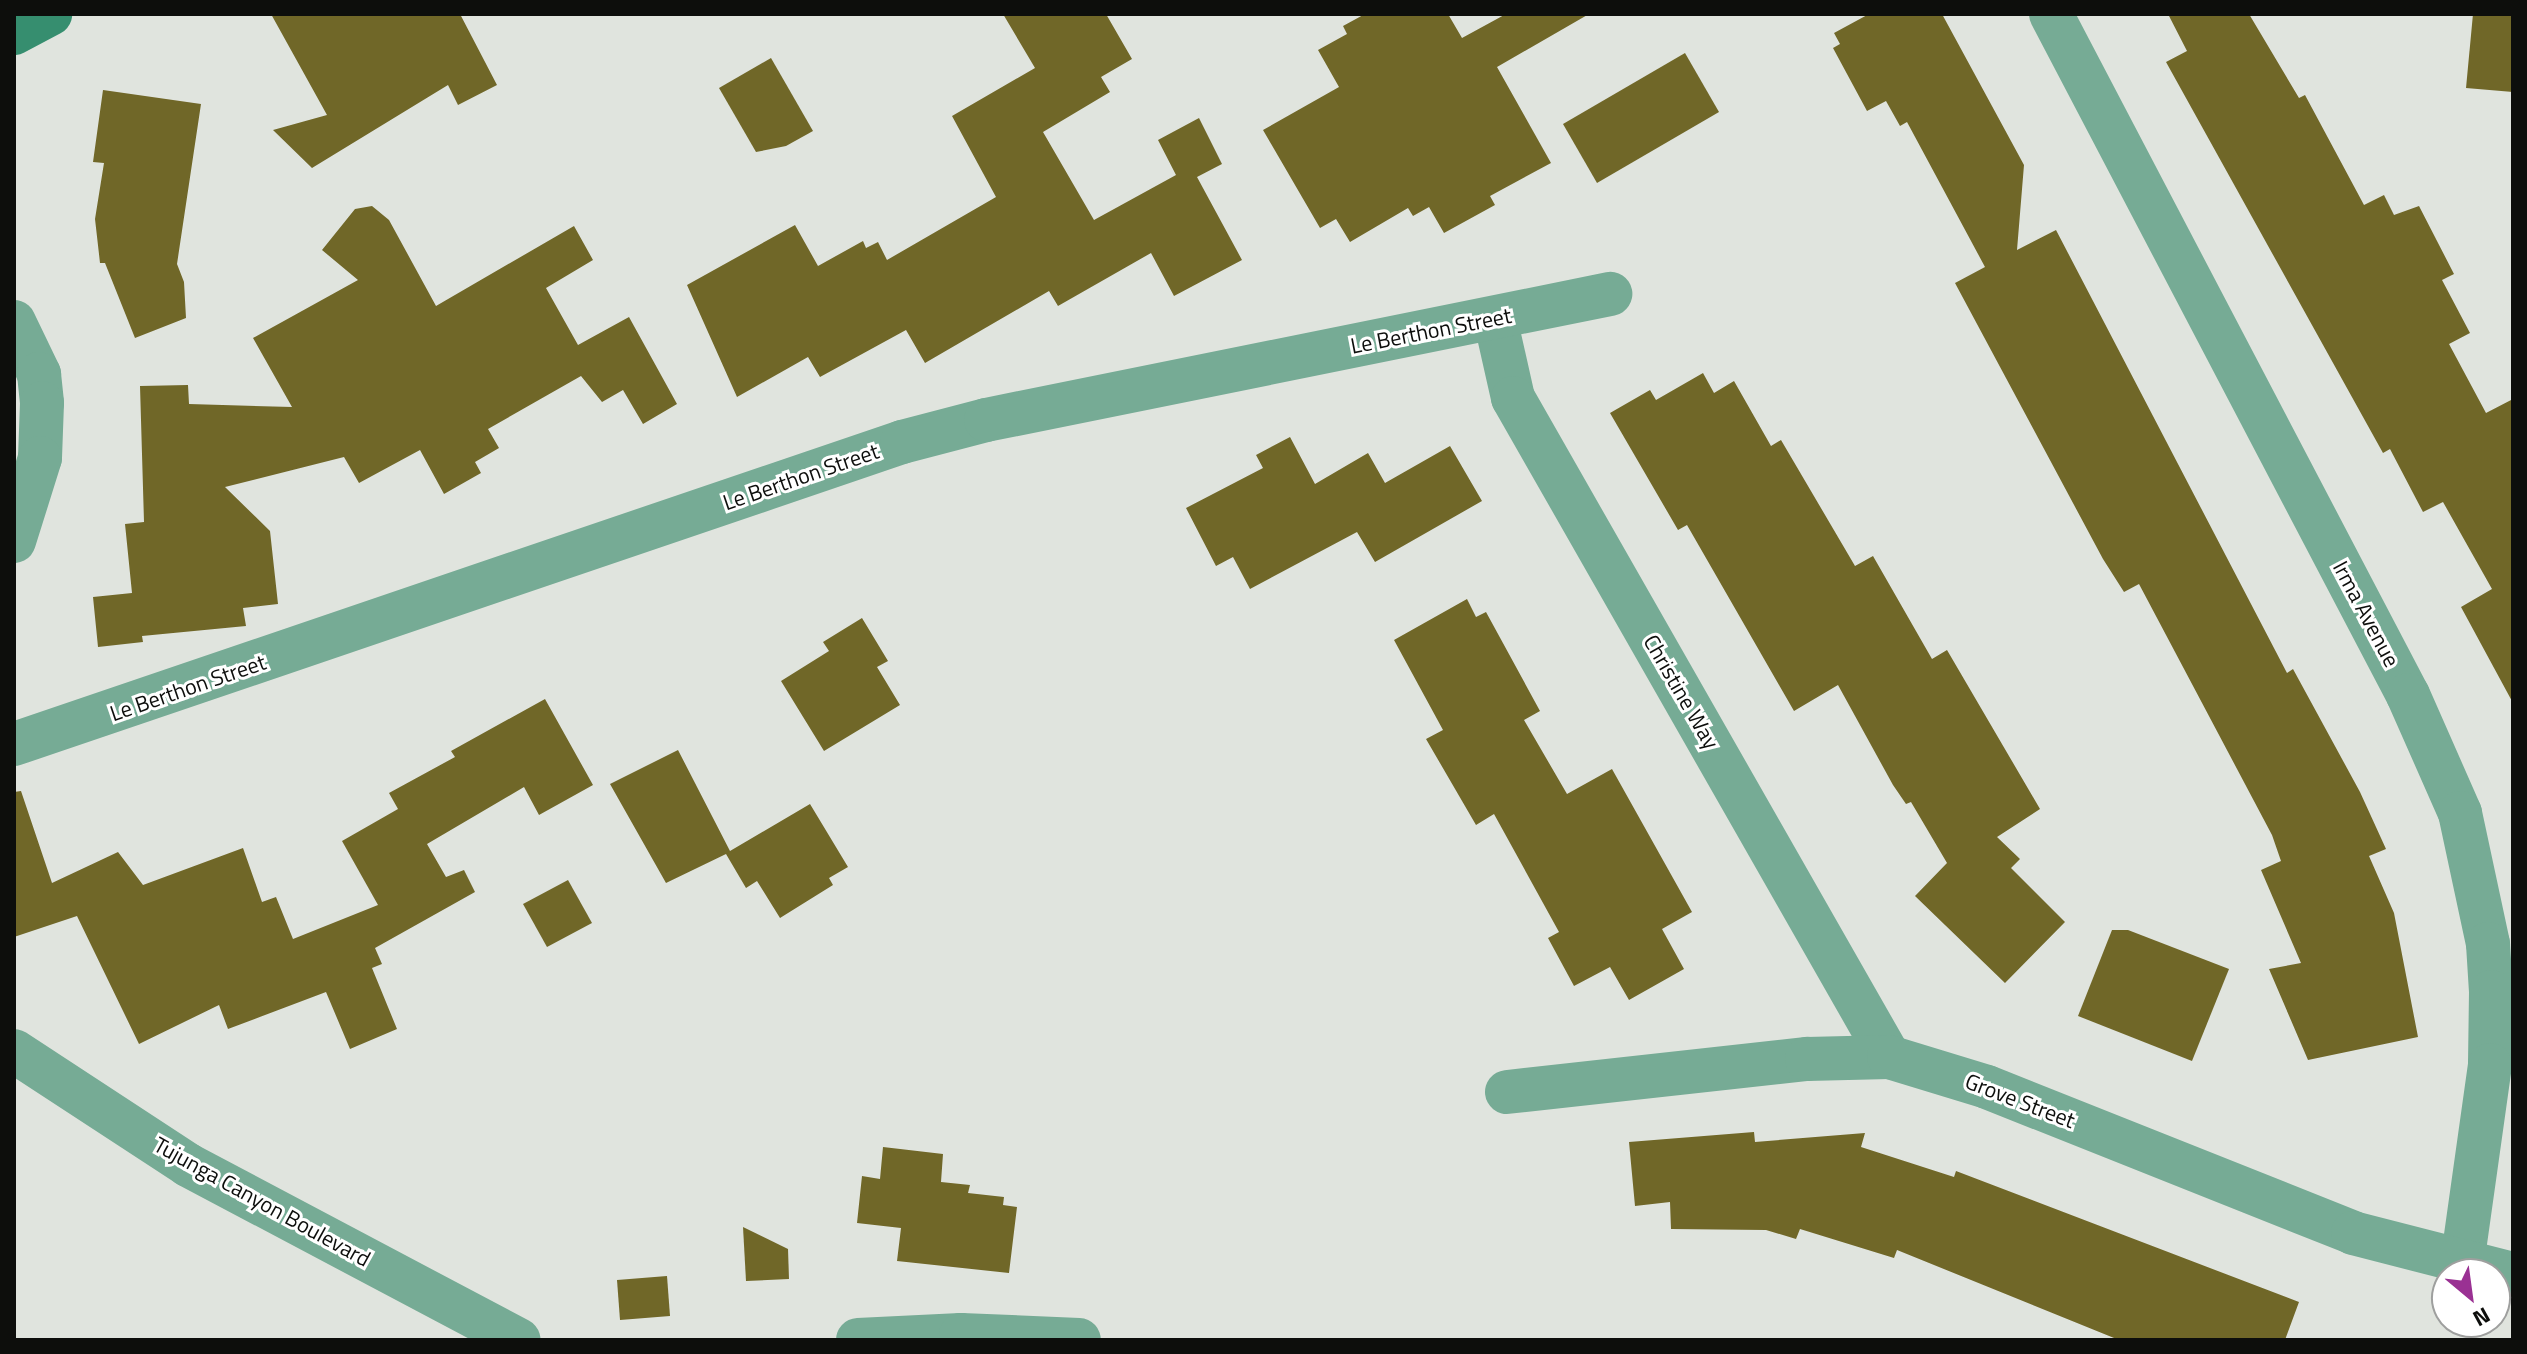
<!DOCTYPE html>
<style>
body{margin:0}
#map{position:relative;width:2527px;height:1354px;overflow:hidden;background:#e0e4de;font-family:"Titillium Web",sans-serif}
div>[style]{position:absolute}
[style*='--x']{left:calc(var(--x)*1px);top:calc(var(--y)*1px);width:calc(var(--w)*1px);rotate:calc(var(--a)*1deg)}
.building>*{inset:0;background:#706728}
.street>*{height:44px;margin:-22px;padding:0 22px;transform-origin:22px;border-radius:22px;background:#76ab95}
.secondary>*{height:44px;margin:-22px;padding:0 22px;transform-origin:22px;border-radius:22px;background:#368e6f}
span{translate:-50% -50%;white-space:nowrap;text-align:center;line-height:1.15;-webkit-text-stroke:6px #fff;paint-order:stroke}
.street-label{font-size:22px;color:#0d0e0c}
.frame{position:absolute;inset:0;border:16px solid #0d0e0c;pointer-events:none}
.north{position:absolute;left:2431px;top:1258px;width:80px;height:80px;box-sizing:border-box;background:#fff;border:2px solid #9e9f9e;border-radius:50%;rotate:151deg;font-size:22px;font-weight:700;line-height:32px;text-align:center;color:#0d0e0c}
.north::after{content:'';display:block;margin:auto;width:28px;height:36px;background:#9a3193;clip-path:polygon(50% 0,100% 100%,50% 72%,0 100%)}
</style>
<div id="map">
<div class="building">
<i style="clip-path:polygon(271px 14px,460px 14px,497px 85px,458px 105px,448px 85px,312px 168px,273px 130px,327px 115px)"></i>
<i style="clip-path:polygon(1003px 14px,1106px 14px,1132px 59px,1101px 77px,1110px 92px,1043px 132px,1094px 220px,1176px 175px,1158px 140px,1199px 118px,1222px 164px,1197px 177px,1242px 260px,1174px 296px,1151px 253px,1058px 306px,1049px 291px,925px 363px,906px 330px,820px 377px,808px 357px,737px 397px,687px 285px,795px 225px,818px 266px,863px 241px,866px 248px,878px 242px,887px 260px,996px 197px,952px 116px,1035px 68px)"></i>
<i style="clip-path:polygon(1365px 14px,1448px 14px,1462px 38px,1506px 14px,1589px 14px,1497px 67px,1551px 163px,1490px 196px,1495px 205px,1444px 233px,1429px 207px,1413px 216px,1408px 208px,1350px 242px,1336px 219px,1320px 228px,1263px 130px,1339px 87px,1318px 50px,1347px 34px,1343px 26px)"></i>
<i style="clip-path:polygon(1869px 14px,1942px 14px,2024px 165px,2017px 250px,2056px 230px,2287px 673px,2293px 669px,2360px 792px,2386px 849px,2369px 856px,2394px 913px,2418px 1037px,2308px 1060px,2269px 969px,2301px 963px,2261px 870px,2281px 861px,2272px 835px,2139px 584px,2124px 592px,2103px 559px,1955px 283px,1985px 267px,1907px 122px,1900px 126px,1886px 101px,1867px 111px,1833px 48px,1840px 44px,1834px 33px)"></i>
<i style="clip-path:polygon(2168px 14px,2249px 14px,2299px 98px,2305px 95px,2364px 205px,2384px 195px,2394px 215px,2419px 206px,2454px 274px,2442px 280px,2470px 333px,2449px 344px,2486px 413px,2513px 399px,2513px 703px,2461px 607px,2492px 589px,2443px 502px,2423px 512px,2390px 449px,2383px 453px,2166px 62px,2187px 51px)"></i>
<i style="clip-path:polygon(2473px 14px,2513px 14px,2513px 92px,2466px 88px)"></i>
<i style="clip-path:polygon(1685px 53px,1719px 112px,1597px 183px,1563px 124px)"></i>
<i style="clip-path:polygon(771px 58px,813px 131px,786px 146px,756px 152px,719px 88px)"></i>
<i style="clip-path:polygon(103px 90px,201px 104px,177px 264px,184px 282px,186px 318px,135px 338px,105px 263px,100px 263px,95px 219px,104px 163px,93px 162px)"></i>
<i style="clip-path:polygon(372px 206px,389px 220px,436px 306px,574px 226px,593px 260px,546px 288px,578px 345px,629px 317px,677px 404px,643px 424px,623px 390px,602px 402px,581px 376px,488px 429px,499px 448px,475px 462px,481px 473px,444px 494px,420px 450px,359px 483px,344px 457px,225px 487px,270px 531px,278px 604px,243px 608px,246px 626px,142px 636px,143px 642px,98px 647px,93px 597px,132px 593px,125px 524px,144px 522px,140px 386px,188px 385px,189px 404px,292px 407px,253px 338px,358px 280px,322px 250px,355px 209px)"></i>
<i style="clip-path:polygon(1703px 373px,1714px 393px,1734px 381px,1771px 446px,1781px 440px,1855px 566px,1873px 556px,1932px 659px,1947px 650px,2040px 809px,1997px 837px,2020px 859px,2011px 868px,2065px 922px,2005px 983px,1915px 896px,1947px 863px,1911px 802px,1906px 804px,1893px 785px,1838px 685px,1794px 711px,1687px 525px,1678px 530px,1610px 413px,1650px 390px,1656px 400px)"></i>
<i style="clip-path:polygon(1290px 437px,1315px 484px,1368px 453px,1385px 483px,1450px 446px,1482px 501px,1375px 562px,1357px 532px,1250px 589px,1233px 557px,1216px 566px,1186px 508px,1263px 468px,1256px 455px)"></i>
<i style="clip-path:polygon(1467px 599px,1476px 617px,1486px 612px,1540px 711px,1524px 720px,1567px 794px,1612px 769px,1692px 912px,1662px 929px,1684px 969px,1629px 1000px,1610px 967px,1574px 986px,1548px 938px,1559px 932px,1494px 814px,1476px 825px,1426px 739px,1443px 730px,1394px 640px)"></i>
<i style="clip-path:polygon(862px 618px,888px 661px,877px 667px,900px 705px,824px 751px,781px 681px,829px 651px,823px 642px)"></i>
<i style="clip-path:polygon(545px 699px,593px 785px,539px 815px,524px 787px,427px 844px,446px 877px,464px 870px,475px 892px,375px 948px,382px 964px,372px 968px,397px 1029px,350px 1049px,326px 992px,228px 1029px,219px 1005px,139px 1044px,77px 916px,14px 937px,14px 792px,21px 791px,52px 883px,118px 852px,143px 885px,243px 848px,262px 902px,276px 897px,293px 939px,378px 905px,342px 841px,398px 809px,389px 793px,455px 757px,451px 751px)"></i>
<i style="clip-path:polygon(678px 750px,730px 851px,810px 804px,848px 867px,829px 878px,833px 885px,780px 918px,757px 881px,746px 888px,726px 854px,666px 883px,610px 784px)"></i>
<i style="clip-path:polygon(568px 880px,592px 923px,547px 947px,523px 904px)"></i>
<i style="clip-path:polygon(2112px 930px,2128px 930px,2229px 969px,2192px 1061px,2078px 1016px)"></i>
<i style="clip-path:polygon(1754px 1132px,1755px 1142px,1865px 1133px,1861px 1147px,1954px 1177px,1956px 1171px,2299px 1302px,2285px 1340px,2119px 1340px,1897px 1250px,1894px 1258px,1800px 1229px,1796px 1239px,1766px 1230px,1671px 1229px,1670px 1202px,1635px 1206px,1629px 1142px)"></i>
<i style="clip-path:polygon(883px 1147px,943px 1154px,941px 1182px,970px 1185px,968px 1193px,1004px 1197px,1003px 1205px,1017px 1207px,1009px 1273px,897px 1261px,901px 1228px,857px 1223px,862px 1176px,880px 1179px)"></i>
<i style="clip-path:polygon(743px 1227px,788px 1249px,789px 1279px,746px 1281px)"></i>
<i style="clip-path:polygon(667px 1276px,670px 1316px,620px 1320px,617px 1280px)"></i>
</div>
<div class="street">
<i style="--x:2051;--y:14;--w:769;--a:62.34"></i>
<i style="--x:2408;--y:695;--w:129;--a:66.2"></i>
<i style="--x:2460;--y:813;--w:134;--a:77.9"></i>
<i style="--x:2488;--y:944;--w:48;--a:86.4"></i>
<i style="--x:2491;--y:992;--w:73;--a:90.8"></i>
<i style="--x:2490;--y:1065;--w:201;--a:98"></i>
<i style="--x:1495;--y:318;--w:82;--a:77.3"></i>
<i style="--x:1513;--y:398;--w:759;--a:60.29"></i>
<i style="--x:14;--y:322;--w:58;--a:64.3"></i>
<i style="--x:39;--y:374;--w:29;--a:84"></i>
<i style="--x:42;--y:403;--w:55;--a:92.1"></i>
<i style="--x:40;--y:458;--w:87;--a:107.4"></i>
<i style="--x:14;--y:744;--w:938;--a:-18.78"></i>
<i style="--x:902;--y:442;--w:87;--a:-14.7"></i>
<i style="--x:986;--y:420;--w:637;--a:-11.42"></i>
<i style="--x:14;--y:1051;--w:208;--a:33.2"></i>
<i style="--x:188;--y:1165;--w:374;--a:27.9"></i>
<i style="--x:1507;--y:1092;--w:302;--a:-6.3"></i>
<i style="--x:1807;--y:1059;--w:82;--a:-1.4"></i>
<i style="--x:1889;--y:1057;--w:102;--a:17"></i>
<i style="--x:1987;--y:1087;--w:394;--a:21.7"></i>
<i style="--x:2353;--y:1233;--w:165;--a:14.4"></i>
<i style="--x:858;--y:1340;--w:103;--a:-2.8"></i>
<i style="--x:961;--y:1335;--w:118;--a:2.4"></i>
</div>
<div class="secondary">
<i style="--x:14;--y:33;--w:41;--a:-27.8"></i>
</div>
<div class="street-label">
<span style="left:1431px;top:331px;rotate:-11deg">Le Berthon Street</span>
<span style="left:801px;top:477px;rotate:-19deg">Le Berthon Street</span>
<span style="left:2366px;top:614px;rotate:62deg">Irma Avenue</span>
<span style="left:188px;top:688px;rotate:-19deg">Le Berthon Street</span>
<span style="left:1681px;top:692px;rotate:60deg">Christine Way</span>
<span style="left:2020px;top:1101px;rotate:21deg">Grove Street</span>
<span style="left:262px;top:1202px;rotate:29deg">Tujunga Canyon Boulevard</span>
</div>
<div class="frame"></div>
<div class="north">N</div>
</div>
